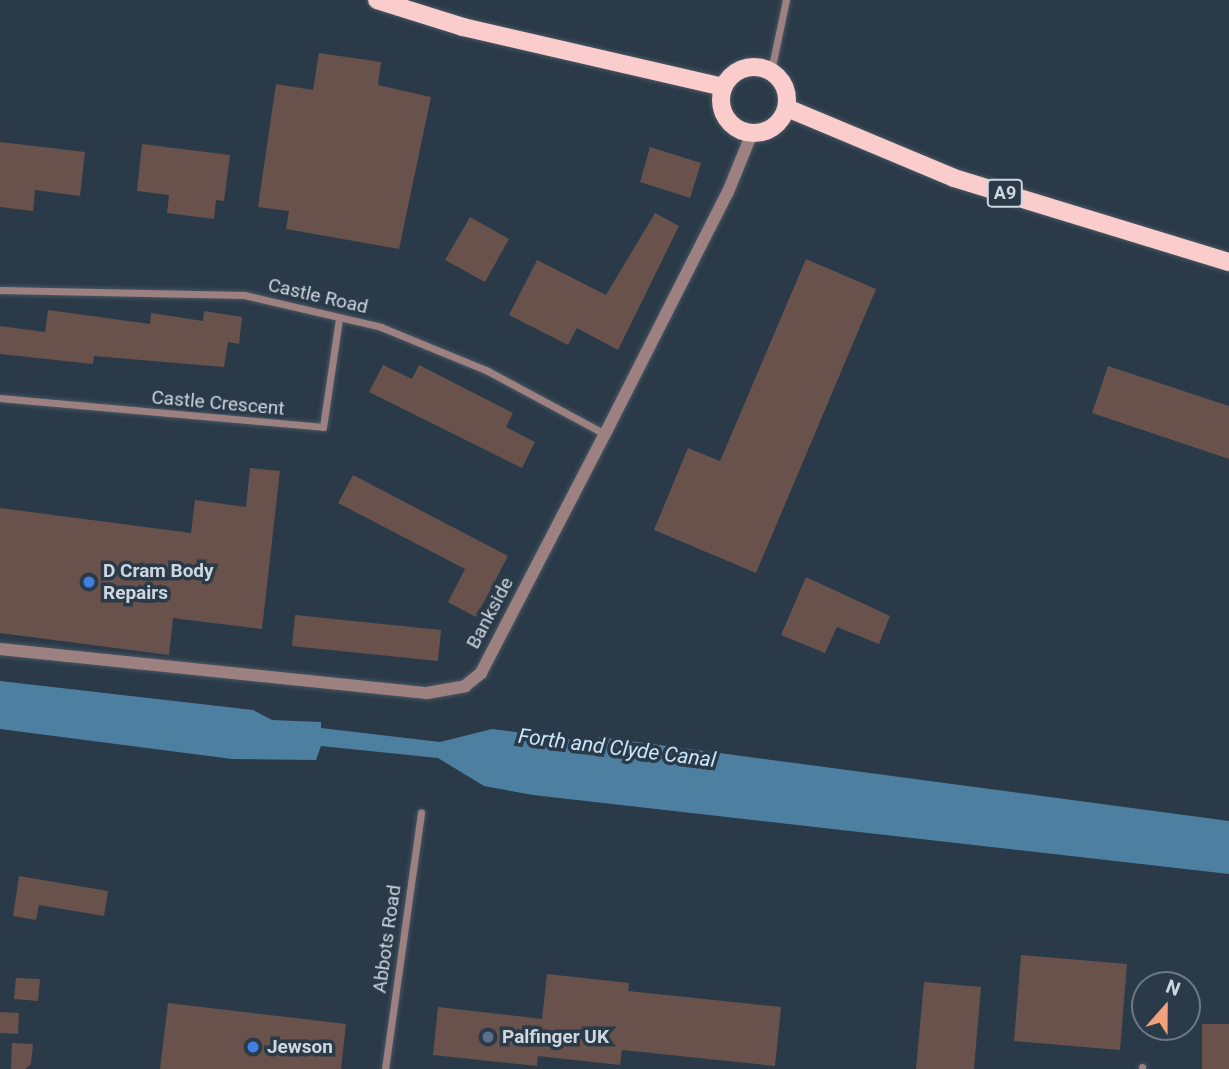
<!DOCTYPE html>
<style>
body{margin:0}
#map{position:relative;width:1229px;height:1069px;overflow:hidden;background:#2b3a48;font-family:Roboto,sans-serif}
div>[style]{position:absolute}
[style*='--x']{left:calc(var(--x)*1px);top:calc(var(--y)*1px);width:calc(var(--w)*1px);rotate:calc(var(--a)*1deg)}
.water>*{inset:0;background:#4d7fa1}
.building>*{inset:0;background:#69524c}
.roads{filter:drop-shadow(0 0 2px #485663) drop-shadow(0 0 2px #485663)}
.minor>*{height:7px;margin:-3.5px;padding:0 3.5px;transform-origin:3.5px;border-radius:3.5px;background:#9d8181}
.tertiary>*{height:12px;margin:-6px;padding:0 6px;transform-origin:6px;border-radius:6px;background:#9d8181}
.primary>*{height:18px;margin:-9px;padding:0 9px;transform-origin:9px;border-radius:9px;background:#facdcc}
.primary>.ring{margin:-9px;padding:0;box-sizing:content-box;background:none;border:18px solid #facdcc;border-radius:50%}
.dots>*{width:19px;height:19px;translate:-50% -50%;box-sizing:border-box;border:4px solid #2b3a48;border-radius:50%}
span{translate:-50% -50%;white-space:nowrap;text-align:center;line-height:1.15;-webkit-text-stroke:7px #2b3a48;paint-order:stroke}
.shield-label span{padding:2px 5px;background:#2b3a48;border:2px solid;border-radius:5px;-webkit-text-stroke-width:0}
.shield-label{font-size:18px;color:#ced7e0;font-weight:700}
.street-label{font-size:19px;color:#ced7e0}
.poi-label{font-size:19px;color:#ced7e0;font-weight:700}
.left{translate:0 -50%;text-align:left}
.water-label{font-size:21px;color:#c9e6fb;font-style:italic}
.north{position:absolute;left:1131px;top:971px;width:70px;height:70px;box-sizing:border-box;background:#2b3a48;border:2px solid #6c7985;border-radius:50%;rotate:21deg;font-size:19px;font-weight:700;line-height:28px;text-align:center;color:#ced7e0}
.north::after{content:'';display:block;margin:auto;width:24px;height:32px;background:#f1a17c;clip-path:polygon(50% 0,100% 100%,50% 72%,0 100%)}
</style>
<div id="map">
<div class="water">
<i style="clip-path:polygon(0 681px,253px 710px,272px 720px,321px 722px,321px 728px,440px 742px,492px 729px,591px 742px,600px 737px,1229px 821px,1229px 874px,533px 795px,484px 786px,438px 758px,321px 746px,316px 760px,232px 759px,0 729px)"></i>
</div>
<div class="building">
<i style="clip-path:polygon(319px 53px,381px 62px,378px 85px,431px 97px,399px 249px,286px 229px,289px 211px,258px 207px,276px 84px,313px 90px)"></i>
<i style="clip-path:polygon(0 142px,85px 152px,80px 196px,35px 190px,33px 211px,0 207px)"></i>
<i style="clip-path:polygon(142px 144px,230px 155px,224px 201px,216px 200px,214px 219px,167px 213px,169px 195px,137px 191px)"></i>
<i style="clip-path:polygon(650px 147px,701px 163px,690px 198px,640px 182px)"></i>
<i style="clip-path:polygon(655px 213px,679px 226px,618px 350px,577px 328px,568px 345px,509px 315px,537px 260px,606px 295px)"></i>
<i style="clip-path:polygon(470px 217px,509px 239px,485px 282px,445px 260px)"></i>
<i style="clip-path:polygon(806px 259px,876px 289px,756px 573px,654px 530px,688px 448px,720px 461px)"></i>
<i style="clip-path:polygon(48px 310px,150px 324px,151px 313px,203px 321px,204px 311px,242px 317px,239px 344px,228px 342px,224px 367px,94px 356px,93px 364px,0 354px,0 326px,45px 332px)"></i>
<i style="clip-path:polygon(383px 365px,412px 379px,419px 365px,513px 413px,506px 427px,535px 442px,522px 468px,369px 392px)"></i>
<i style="clip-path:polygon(1108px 366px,1229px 406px,1229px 459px,1092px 413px)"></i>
<i style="clip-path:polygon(250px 468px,280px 471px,262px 629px,173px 618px,169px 655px,0 633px,0 508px,191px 533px,195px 500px,246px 507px)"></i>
<i style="clip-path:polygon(353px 475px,508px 556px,476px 617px,448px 602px,465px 569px,338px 503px)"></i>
<i style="clip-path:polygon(806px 577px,890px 616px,879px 644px,837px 627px,825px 653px,781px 635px)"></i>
<i style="clip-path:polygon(295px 615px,441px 630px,438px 661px,292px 646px)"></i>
<i style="clip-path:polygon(19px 876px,108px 891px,104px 916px,39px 905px,36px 920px,13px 916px)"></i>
<i style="clip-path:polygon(1021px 955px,1127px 964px,1120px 1050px,1014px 1041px)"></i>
<i style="clip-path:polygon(547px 974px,629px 983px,628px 991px,781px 1007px,775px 1066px,622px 1050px,620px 1065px,538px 1056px,537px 1066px,433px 1055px,438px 1007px,542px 1019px)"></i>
<i style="clip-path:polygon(16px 978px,40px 979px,38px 1001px,14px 999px)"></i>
<i style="clip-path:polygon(924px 982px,981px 987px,974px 1069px,916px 1069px)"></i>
<i style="clip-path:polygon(168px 1003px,346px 1024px,341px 1069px,160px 1069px)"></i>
<i style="clip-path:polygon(0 1012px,19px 1013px,18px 1034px,0 1033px)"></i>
<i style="clip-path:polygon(1202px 1024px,1229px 1024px,1229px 1069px,1202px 1069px)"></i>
<i style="clip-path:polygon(12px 1043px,33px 1044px,31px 1064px,25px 1069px,11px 1069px)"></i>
</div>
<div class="roads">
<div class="minor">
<i style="--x:771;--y:71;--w:73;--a:-78.1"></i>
<i style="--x:0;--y:290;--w:244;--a:1.2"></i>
<i style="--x:244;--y:295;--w:141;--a:13.1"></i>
<i style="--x:381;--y:327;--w:113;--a:22.3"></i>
<i style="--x:486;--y:370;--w:135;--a:28.3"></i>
<i style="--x:0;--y:398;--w:324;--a:5.1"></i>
<i style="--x:323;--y:427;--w:110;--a:-81.6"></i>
<i style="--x:1142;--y:1067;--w:2;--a:90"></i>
<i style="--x:385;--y:1069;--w:259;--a:-82"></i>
</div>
<div class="tertiary">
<i style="--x:0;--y:649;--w:429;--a:5.9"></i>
<i style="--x:427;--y:693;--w:39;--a:-10"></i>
<i style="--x:465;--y:686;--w:21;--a:-39"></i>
<i style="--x:481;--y:673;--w:269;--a:-62.6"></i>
<i style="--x:605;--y:434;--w:271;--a:-63.1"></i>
<i style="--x:728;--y:192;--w:64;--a:-67.9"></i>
</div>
<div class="primary">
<i style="--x:377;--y:0;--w:90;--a:17.4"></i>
<i style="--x:463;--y:27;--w:267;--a:13"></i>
<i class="ring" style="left:721px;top:67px;width:48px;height:48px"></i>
<i style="--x:787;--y:108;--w:181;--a:22.7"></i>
<i style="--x:954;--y:178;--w:288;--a:17"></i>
</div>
</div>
<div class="dots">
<i style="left:89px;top:582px;background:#3f7fe0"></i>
<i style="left:488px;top:1037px;background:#5c6f8a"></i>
<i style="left:253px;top:1047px;background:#3f7fe0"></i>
</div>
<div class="shield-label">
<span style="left:1005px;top:193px">A9</span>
</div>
<div class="street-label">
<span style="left:318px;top:296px;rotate:13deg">Castle Road</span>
<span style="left:218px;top:403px;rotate:5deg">Castle Crescent</span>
<span style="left:490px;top:613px;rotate:-62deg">Bankside</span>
<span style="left:387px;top:939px;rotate:-82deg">Abbots Road</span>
</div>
<div class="poi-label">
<span class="left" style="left:103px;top:582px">D Cram Body<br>Repairs</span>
<span class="left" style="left:502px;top:1037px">Palfinger UK</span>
<span class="left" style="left:267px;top:1047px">Jewson</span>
</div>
<div class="water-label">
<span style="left:617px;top:748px;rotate:7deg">Forth and Clyde Canal</span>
</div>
<div class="north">N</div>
</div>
